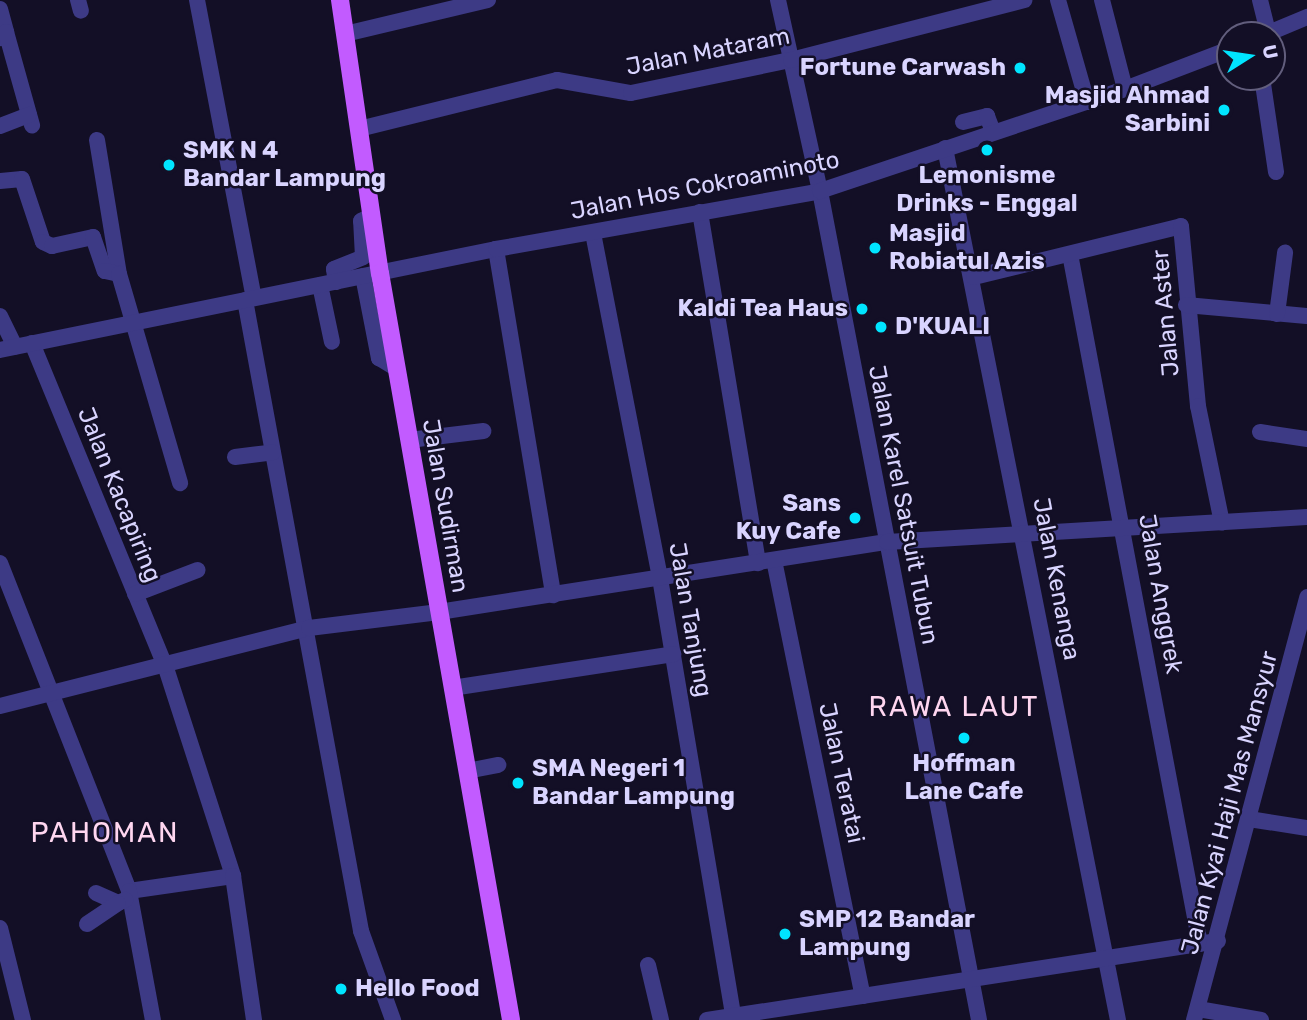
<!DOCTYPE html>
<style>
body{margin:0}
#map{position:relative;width:1307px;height:1020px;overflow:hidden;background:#130f26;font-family:Rubik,sans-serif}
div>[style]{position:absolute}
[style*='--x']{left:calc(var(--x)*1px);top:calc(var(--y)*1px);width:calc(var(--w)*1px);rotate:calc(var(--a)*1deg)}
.minor>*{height:16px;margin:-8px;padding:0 8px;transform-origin:8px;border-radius:8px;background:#3d3a85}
.major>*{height:18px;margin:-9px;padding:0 9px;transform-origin:9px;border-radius:9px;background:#c25bff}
.dots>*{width:19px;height:19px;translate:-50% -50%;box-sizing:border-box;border:4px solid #130f26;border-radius:50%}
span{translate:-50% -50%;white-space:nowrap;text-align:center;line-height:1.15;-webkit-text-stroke:5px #130f26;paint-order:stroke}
.street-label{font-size:24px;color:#d9d4ff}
.poi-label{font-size:24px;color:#d9d4ff;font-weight:700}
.right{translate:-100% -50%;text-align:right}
.left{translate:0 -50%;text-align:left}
.quarter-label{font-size:28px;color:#ffd6f0;letter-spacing:2px}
.north{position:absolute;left:1216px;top:21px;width:70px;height:70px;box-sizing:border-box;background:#130f26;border:2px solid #625e7d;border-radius:50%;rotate:78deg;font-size:19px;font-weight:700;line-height:28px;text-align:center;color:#d9d4ff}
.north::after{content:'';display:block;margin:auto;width:24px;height:32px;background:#00e5ff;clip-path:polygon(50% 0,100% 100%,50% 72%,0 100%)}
</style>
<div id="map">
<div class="minor">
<i style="--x:78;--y:0;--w:11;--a:75"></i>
<i style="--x:197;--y:0;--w:303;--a:79.2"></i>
<i style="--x:778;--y:0;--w:196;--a:77.6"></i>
<i style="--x:820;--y:191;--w:844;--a:79.14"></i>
<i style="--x:1058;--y:0;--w:106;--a:74.1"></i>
<i style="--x:1102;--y:0;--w:92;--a:75.5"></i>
<i style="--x:1260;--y:0;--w:34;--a:76"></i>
<i style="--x:0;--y:9;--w:24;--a:75"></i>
<i style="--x:6;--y:32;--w:8;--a:130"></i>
<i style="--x:6;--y:32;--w:97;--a:74.4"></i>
<i style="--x:345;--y:34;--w:147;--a:-13.4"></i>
<i style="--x:1264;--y:35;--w:47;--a:-22.7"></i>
<i style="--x:1262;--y:77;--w:96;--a:81.6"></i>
<i style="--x:963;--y:122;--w:25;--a:-14"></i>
<i style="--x:987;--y:116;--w:17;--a:69"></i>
<i style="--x:0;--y:126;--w:31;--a:-21"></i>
<i style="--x:359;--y:129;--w:204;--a:-13.9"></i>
<i style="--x:557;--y:80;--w:75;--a:10"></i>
<i style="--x:631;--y:93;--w:163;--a:-11.7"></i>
<i style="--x:791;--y:60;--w:241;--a:-14.4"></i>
<i style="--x:97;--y:140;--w:136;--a:80.7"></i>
<i style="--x:945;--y:148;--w:889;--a:78.78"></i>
<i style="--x:0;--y:181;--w:22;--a:-5"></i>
<i style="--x:22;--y:179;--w:66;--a:71.6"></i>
<i style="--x:43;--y:242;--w:10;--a:24"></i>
<i style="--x:52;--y:246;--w:42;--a:-12.4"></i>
<i style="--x:93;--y:237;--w:36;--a:71"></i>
<i style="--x:105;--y:271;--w:14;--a:12"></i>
<i style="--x:119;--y:274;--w:218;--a:73.7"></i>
<i style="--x:700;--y:212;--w:356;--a:80.6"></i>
<i style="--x:593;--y:233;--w:351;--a:79"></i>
<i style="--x:660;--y:578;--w:444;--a:80.5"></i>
<i style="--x:496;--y:249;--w:351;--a:80.6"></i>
<i style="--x:1070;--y:254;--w:702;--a:79.33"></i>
<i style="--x:363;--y:276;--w:84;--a:79"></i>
<i style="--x:379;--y:358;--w:21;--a:31"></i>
<i style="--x:974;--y:277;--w:213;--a:-13.8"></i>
<i style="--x:1181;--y:226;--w:181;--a:84.6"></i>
<i style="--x:1198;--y:406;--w:119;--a:78.4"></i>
<i style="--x:336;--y:282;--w:13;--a:-99"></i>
<i style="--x:334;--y:269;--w:31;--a:-22"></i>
<i style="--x:363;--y:257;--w:36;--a:-93"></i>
<i style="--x:361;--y:221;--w:11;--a:-27"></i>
<i style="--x:320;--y:285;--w:58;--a:78.1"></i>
<i style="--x:245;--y:300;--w:642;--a:79.58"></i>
<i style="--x:361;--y:931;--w:95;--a:70.2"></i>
<i style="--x:1186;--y:305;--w:121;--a:5.2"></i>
<i style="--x:1277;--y:314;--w:62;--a:-82.5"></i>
<i style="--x:0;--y:316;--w:34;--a:64"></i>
<i style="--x:32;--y:343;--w:348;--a:67.6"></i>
<i style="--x:165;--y:665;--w:222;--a:72.1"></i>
<i style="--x:233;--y:876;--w:105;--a:171.8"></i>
<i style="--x:0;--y:350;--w:506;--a:-11.51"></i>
<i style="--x:496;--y:249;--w:329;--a:-10.1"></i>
<i style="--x:820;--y:191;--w:322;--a:-18.5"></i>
<i style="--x:1125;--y:89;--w:112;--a:-20.9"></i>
<i style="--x:1260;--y:432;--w:48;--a:8.5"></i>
<i style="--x:409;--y:440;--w:75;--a:-6.9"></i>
<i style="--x:235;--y:457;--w:38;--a:-7"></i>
<i style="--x:774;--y:560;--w:445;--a:78.5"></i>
<i style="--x:0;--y:563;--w:352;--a:68.5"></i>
<i style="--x:129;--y:891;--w:131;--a:79.5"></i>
<i style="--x:135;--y:594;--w:67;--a:-20.9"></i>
<i style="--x:452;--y:688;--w:224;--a:-8.7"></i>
<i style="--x:0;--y:706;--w:319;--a:-14.2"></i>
<i style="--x:309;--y:628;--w:131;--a:-7"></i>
<i style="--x:439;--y:612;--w:453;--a:-8.9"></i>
<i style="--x:887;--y:542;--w:421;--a:-3.4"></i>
<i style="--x:467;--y:771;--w:32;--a:-11"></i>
<i style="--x:1249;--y:819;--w:59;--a:8.8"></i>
<i style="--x:233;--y:876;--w:146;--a:81.7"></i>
<i style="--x:96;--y:893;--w:24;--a:24"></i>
<i style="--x:118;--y:903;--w:8;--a:-23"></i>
<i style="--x:87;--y:924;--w:37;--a:-34"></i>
<i style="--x:0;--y:928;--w:95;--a:76"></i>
<i style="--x:648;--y:965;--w:57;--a:76.7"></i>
<i style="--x:1198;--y:1009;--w:64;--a:9.9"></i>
<i style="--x:707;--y:1020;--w:517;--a:-8.79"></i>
<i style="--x:1194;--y:1020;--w:438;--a:-75"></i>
</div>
<div class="major">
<i style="--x:340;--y:0;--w:276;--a:81.7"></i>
<i style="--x:380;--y:273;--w:758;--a:80.05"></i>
</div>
<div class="dots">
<i style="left:1020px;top:68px;background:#00e5ff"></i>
<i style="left:1224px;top:110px;background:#00e5ff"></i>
<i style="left:987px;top:150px;background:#00e5ff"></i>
<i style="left:169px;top:165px;background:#00e5ff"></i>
<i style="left:875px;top:248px;background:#00e5ff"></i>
<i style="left:862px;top:309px;background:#00e5ff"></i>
<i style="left:881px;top:327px;background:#00e5ff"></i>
<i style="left:855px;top:518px;background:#00e5ff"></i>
<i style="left:964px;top:738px;background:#00e5ff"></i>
<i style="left:518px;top:783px;background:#00e5ff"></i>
<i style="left:785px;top:934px;background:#00e5ff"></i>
<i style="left:341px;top:989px;background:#00e5ff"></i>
</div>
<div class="street-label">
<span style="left:708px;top:52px;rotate:-11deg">Jalan Mataram</span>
<span style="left:705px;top:186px;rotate:-11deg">Jalan Hos Cokroaminoto</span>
<span style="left:1166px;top:313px;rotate:-95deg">Jalan Aster</span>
<span style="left:119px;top:495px;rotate:68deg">Jalan Kacapiring</span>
<span style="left:903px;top:505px;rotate:79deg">Jalan Karel Satsuit Tubun</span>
<span style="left:445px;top:506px;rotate:80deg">Jalan Sudirman</span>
<span style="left:1056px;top:579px;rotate:79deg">Jalan Kenanga</span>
<span style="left:1160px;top:594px;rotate:80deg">Jalan Anggrek</span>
<span style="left:690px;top:620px;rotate:80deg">Jalan Tanjung</span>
<span style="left:841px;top:773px;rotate:78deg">Jalan Teratai</span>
<span style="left:1230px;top:803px;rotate:-75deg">Jalan Kyai Haji Mas Mansyur</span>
</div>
<div class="poi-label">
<span class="right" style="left:1006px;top:68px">Fortune Carwash</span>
<span class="right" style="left:1210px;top:110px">Masjid Ahmad<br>Sarbini</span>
<span class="left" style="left:183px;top:165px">SMK N 4<br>Bandar Lampung</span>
<span style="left:987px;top:190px">Lemonisme<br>Drinks - Enggal</span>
<span class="left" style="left:889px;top:248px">Masjid<br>Robiatul Azis</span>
<span class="right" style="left:848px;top:309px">Kaldi Tea Haus</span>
<span class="left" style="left:895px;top:327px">D'KUALI</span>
<span class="right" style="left:841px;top:518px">Sans<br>Kuy Cafe</span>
<span style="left:964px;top:778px">Hoffman<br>Lane Cafe</span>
<span class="left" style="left:532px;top:783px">SMA Negeri 1<br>Bandar Lampung</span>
<span class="left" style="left:799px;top:934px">SMP 12 Bandar<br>Lampung</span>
<span class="left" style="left:355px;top:989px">Hello Food</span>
</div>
<div class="quarter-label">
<span style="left:954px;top:707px">RAWA LAUT</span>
<span style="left:105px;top:833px">PAHOMAN</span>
</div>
<div class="north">U</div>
</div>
